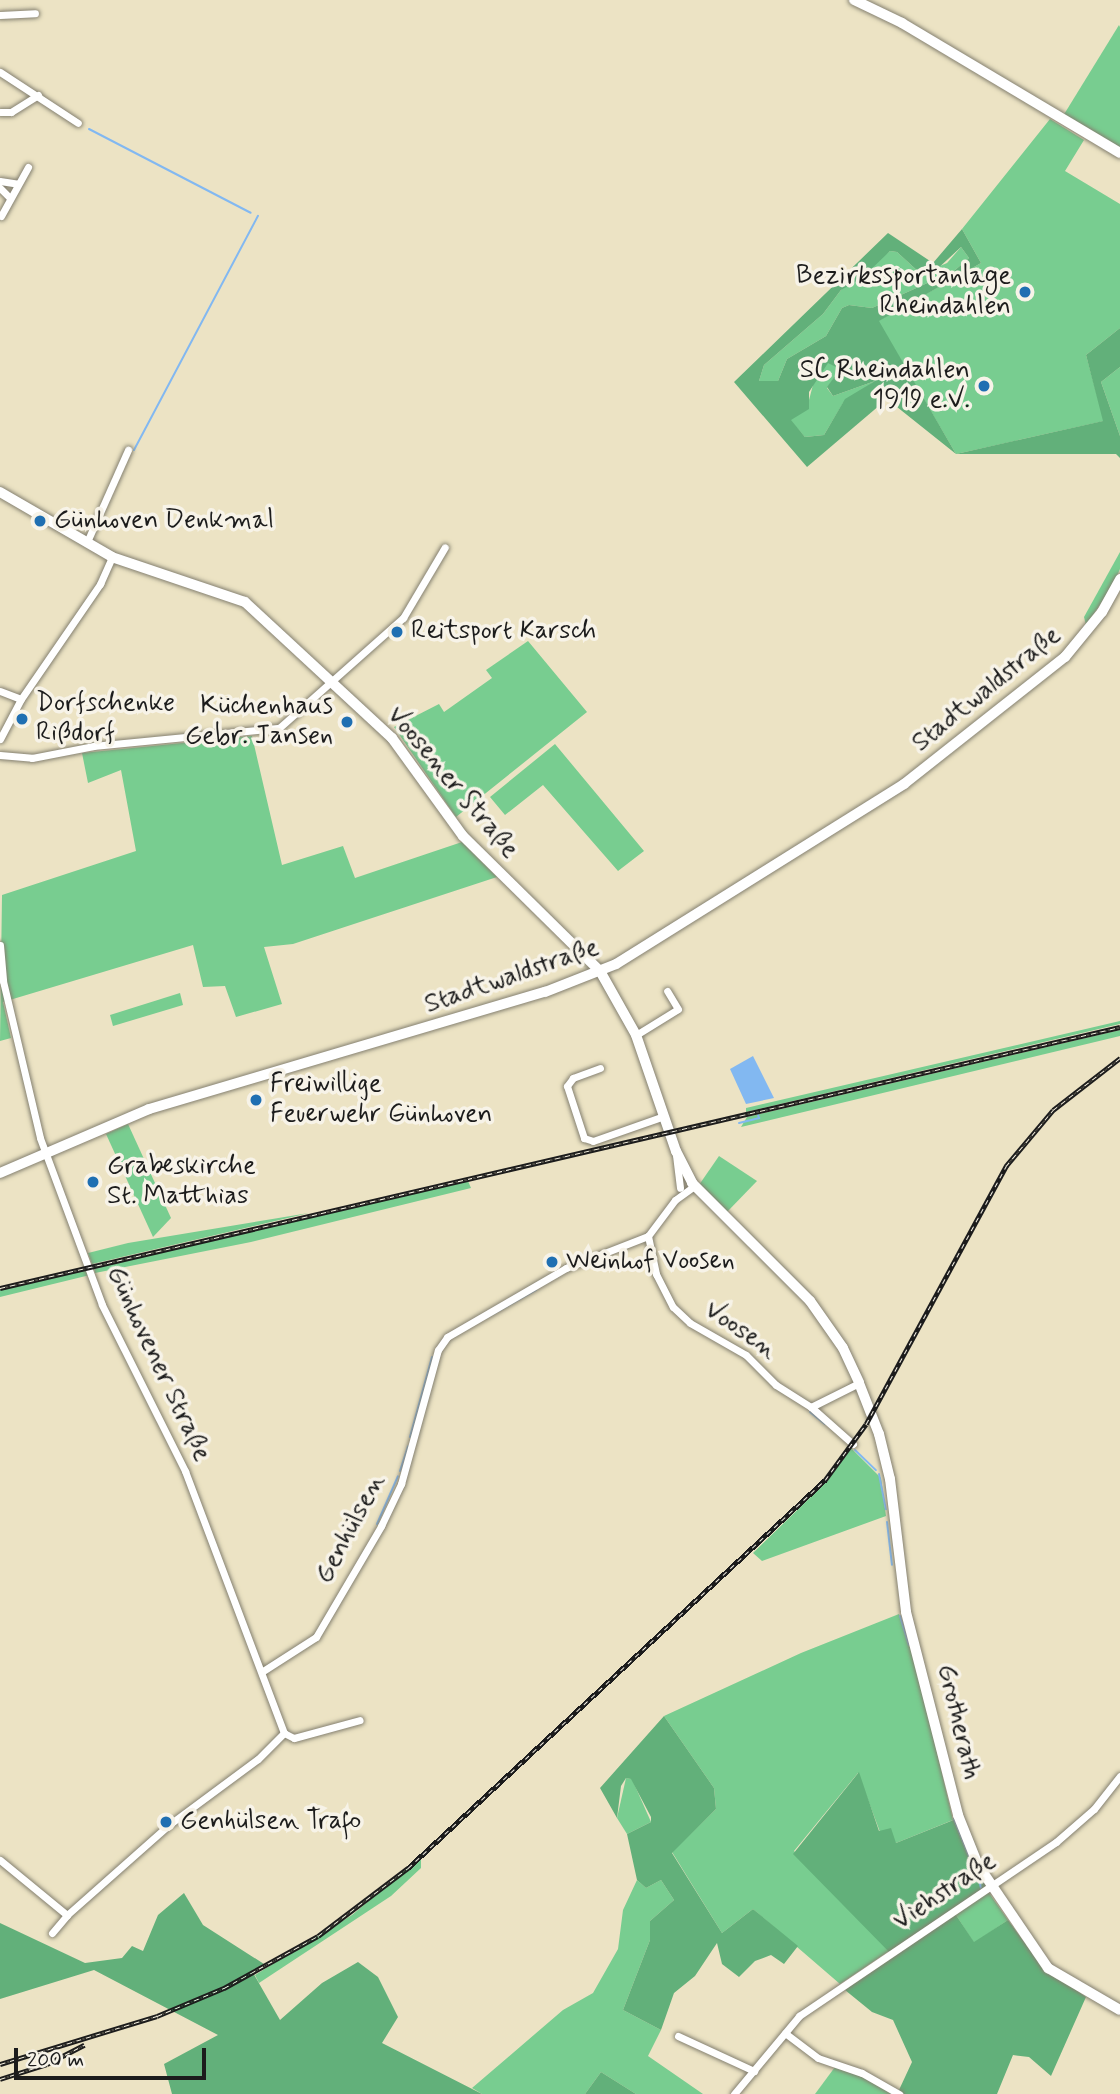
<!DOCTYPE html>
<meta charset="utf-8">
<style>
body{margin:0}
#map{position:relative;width:1120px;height:2094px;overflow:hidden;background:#ece3c4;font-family:Mynerve,sans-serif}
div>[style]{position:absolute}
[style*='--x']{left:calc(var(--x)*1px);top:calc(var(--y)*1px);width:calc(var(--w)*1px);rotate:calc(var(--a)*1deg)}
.green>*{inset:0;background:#78cd90}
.forest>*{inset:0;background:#62b07a}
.water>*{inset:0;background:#82b8f1}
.stream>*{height:2px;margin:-1px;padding:0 1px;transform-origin:1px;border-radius:1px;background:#82b8f1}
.roads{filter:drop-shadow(0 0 2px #848070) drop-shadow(0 0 2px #848070)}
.street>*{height:7px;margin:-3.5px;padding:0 3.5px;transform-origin:3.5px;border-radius:3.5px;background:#fff}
.secondary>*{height:10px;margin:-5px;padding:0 5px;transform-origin:5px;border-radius:5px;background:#fff}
.rail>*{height:4.5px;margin-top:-2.25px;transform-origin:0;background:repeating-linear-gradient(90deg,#f7f3e8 0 5px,#1c1c1c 0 10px);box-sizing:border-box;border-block:2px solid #1c1c1c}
.dots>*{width:19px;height:19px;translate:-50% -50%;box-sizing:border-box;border:4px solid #f7f3e8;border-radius:50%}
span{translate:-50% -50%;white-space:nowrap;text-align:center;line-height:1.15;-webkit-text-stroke:7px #f7f3e8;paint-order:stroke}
.poi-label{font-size:26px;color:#1c1c1c}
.right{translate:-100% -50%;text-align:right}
.left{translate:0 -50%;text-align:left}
.street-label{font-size:26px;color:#1c1c1c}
.scale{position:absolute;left:14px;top:2048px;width:192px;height:32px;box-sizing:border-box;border:4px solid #1c1c1c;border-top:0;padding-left:9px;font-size:21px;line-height:24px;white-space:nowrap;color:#1c1c1c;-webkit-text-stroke:5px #f7f3e8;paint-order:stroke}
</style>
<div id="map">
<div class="green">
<i style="clip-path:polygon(1119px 25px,1120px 27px,1120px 150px,1063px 116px)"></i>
<i style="clip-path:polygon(1050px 119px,1084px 140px,1065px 171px,1120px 204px,1120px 328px,1086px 355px,1104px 421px,956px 454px,878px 321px,981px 263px,962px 229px)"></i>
<i style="clip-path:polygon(961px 247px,969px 258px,954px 271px,872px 308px,849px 305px,842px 308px,826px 336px,787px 359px,778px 381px,759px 381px,764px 365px,823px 314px,841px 290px,890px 251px,897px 252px,921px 274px,947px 263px)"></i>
<i style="clip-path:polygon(828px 362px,840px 369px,827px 388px,833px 396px,875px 381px,843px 403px,824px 435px,805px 437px,790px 420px,809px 400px,814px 381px)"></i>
<i style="clip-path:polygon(1120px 367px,1120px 436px,1101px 382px)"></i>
<i style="clip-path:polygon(1120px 552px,1120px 569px,1112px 587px,1086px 625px,1084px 617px)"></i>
<i style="clip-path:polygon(528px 641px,587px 712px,456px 817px,394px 727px,439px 704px,444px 712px,492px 678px,486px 670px)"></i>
<i style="clip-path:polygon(252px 736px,282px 865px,343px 846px,355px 878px,462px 842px,497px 877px,293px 944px,264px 947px,282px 1004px,236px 1017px,225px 986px,203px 987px,193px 945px,3px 1002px,11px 1038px,0 1041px,2px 895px,136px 851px,121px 770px,88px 783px,82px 753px)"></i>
<i style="clip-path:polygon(555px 744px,644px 851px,618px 871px,543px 785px,505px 815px,490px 797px)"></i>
<i style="clip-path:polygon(180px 993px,183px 1005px,113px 1026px,110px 1015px)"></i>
<i style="clip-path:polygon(1120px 1021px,1120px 1024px,746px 1112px,746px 1108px)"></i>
<i style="clip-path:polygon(1120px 1030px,1120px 1036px,741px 1127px,747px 1117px)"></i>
<i style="clip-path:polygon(128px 1124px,171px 1218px,153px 1237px,106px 1134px)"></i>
<i style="clip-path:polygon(719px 1156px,757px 1181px,726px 1213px,699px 1185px)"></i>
<i style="clip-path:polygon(468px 1181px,471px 1188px,251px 1242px,95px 1273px,94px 1268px)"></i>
<i style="clip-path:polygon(309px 1213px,92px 1264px,88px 1253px,128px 1243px)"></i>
<i style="clip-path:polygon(87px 1270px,90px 1275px,0 1297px,0 1290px)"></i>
<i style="clip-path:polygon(850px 1447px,881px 1478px,886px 1516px,762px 1561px,753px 1553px,822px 1486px)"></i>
<i style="clip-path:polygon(899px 1614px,918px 1672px,953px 1820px,896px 1843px,880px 1832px,858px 1773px,794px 1851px,889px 1951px,840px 1984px,753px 1909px,722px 1933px,672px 1852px,716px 1809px,714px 1788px,664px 1716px,801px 1653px)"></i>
<i style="clip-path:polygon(626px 1778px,632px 1779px,651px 1822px,627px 1834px,617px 1818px)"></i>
<i style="clip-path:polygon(421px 1857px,421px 1868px,391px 1896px,259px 1983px,255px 1975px,352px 1915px)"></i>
<i style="clip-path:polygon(637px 1880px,646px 1888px,661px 1880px,674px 1900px,650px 1921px,650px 1940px,623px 2010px,661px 2030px,648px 2056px,703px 2094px,636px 2094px,601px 2072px,585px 2094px,482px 2094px,472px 2088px,563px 2010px,593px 1993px,618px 1949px,623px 1910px)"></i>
<i style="clip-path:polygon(989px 1893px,1008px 1920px,974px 1943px,956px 1915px)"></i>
<i style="clip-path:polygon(835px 2067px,866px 2078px,894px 2094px,815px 2094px)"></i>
</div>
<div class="forest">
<i style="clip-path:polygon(evenodd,962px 229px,981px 263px,879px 321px,956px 454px,1103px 421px,1086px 355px,1120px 328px,1120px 367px,1101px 382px,1120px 436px,1120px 458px,1116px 454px,956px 454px,887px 399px,807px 467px,734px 382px,888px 233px,933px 263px,962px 229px,961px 247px,969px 258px,954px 271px,872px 308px,849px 305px,842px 308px,826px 336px,787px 359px,778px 381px,759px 381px,764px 365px,823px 314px,841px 290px,861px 279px,890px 251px,897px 252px,921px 274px,934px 272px,961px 247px,962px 229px,828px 363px,840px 369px,827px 387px,833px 396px,875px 381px,845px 399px,824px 435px,805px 437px,791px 420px,809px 409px,809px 392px,828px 363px)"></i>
<i style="clip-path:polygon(664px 1716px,714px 1788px,716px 1809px,672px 1853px,722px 1933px,753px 1909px,798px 1946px,784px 1964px,771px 1955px,755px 1961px,739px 1977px,722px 1964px,717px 1943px,695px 1976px,674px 1993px,661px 2030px,623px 2010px,650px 1940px,650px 1921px,674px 1900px,661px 1880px,646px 1888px,637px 1880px,627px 1834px,651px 1822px,651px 1817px,631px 1779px,626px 1778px,621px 1786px,617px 1818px,600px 1788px)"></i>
<i style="clip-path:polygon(859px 1772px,879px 1831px,891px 1828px,896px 1843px,956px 1819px,989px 1893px,956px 1915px,974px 1942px,1008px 1920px,1041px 1965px,1086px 1997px,1051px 2076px,1029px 2057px,1013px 2055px,997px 2094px,903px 2094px,899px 2090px,912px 2062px,893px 2020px,872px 2012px,845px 1990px,893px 1956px,793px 1854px)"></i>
<i style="clip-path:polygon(184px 1893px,203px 1925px,264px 1964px,252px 1971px,280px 2020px,322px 1983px,358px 1962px,378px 1977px,398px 2017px,382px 2043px,482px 2094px,172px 2094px,164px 2064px,218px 2035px,94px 1970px,0 1999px,0 1923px,85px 1963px,122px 1958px,132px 1946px,143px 1951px,158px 1915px)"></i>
<i style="clip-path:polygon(601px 2072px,636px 2094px,585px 2094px)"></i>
</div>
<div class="water">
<i style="clip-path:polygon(753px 1056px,774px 1098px,746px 1104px,730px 1069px)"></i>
</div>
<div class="stream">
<i style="--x:89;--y:129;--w:182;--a:27.4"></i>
<i style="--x:134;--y:450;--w:265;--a:-62.1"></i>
<i style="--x:739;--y:1123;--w:21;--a:-14"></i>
<i style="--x:759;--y:1118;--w:3;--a:-108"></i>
<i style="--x:486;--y:1318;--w:57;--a:-29.2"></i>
<i style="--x:810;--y:1412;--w:19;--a:39"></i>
<i style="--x:410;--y:1437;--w:83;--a:-74.6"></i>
<i style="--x:855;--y:1450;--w:29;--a:44"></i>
<i style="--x:400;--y:1471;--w:26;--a:-72"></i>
<i style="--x:879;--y:1474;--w:36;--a:79"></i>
<i style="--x:887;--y:1522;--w:43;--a:83.4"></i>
<i style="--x:377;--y:1524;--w:52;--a:-66.4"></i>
<i style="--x:900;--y:1616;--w:30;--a:73"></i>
<i style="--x:954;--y:1819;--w:40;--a:68"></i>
<i style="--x:978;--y:1873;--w:15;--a:79"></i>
</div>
<div class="roads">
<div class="street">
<i style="--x:0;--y:15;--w:35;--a:-3"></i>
<i style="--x:0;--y:72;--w:93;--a:33.2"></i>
<i style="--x:0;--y:112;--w:11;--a:0"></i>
<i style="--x:11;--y:112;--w:32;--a:-32"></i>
<i style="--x:0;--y:181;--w:18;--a:9"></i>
<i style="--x:0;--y:188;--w:14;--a:45"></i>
<i style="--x:1;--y:216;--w:56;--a:-61.1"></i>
<i style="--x:87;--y:542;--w:101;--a:-66"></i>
<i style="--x:0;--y:691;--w:22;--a:21"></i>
<i style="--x:0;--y:739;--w:45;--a:-62.3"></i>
<i style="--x:21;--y:699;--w:140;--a:-55.5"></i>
<i style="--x:100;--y:584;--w:30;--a:-66"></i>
<i style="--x:0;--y:755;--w:32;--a:5"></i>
<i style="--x:32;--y:758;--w:63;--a:-11"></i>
<i style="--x:94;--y:746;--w:186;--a:-5.6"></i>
<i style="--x:279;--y:728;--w:166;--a:-41.6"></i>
<i style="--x:403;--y:618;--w:82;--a:-59.4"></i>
<i style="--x:0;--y:945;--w:36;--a:85"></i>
<i style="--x:3;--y:981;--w:161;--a:76.7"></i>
<i style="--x:40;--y:1138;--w:178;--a:69.6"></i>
<i style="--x:102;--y:1305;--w:186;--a:63.4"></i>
<i style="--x:185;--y:1471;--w:280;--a:69.3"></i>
<i style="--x:284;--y:1733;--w:11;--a:27"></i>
<i style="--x:294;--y:1738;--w:68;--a:-15.3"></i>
<i style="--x:636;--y:1035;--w:49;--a:-31.8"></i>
<i style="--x:678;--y:1009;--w:21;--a:-121"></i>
<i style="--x:600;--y:1068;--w:29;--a:160"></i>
<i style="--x:573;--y:1078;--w:10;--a:127"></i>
<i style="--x:567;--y:1086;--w:55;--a:71.9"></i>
<i style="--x:584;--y:1138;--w:9;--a:18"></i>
<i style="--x:593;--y:1141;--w:75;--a:-19.4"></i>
<i style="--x:676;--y:1155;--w:33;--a:83"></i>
<i style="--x:648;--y:1236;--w:39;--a:78"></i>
<i style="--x:656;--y:1274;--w:37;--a:63"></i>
<i style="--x:673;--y:1307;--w:23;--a:43"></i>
<i style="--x:690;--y:1323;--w:64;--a:29.7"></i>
<i style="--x:746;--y:1355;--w:42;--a:45"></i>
<i style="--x:776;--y:1385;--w:41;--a:32.2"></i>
<i style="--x:811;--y:1407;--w:56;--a:41.4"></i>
<i style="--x:811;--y:1407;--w:54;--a:-26.6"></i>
<i style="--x:263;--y:1671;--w:63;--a:-32.7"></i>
<i style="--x:316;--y:1637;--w:129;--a:-59.6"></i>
<i style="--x:381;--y:1526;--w:47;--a:-64.5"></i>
<i style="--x:401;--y:1484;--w:139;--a:-74.6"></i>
<i style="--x:438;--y:1350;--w:16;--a:-55"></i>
<i style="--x:447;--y:1337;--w:138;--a:-30.1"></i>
<i style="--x:566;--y:1268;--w:88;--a:-21.3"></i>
<i style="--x:648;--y:1236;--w:45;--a:-53.1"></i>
<i style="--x:675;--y:1200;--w:24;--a:-36"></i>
<i style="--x:0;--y:1860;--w:87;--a:39.4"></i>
<i style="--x:52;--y:1933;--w:23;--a:-50"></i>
<i style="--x:67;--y:1915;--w:137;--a:-41.5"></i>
<i style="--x:170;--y:1824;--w:109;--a:-36.5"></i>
<i style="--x:258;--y:1759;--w:37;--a:-45"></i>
<i style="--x:785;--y:2033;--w:41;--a:37.1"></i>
<i style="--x:818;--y:2058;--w:46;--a:18.8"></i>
<i style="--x:862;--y:2073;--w:43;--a:29.6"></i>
<i style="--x:678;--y:2036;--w:84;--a:24.7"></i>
<i style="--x:734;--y:2094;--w:102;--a:-50.2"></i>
<i style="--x:799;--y:2016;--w:310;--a:-34.1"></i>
<i style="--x:1056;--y:1842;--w:50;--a:-41"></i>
<i style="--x:1094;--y:1809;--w:42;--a:-51.8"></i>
</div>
<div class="secondary">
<i style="--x:854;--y:0;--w:53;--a:25.6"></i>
<i style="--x:902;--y:23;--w:254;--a:30.8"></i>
<i style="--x:0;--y:492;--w:129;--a:30.1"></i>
<i style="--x:112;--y:557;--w:140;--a:18.7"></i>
<i style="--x:245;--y:602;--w:200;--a:42.8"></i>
<i style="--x:392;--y:738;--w:121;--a:54.1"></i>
<i style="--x:463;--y:836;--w:192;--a:44.6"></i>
<i style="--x:600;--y:971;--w:73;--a:60.6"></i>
<i style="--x:636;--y:1035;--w:123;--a:71"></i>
<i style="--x:676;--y:1151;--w:36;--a:63"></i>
<i style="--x:692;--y:1183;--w:167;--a:45"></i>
<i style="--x:810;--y:1301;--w:57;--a:54.9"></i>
<i style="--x:843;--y:1348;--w:38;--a:65"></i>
<i style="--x:859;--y:1383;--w:55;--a:68.6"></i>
<i style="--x:879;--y:1434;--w:46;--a:76.3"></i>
<i style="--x:890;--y:1479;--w:134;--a:83.1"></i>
<i style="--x:906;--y:1612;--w:210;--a:75.6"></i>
<i style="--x:958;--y:1815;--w:54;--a:68.2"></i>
<i style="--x:978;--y:1865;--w:125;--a:55.8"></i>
<i style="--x:1048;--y:1968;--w:83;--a:30.3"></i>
<i style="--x:0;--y:1173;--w:162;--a:-23.2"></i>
<i style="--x:149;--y:1109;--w:413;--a:-16.5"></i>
<i style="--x:545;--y:992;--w:76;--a:-21.5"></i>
<i style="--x:616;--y:964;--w:340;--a:-32"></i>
<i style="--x:904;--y:784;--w:205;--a:-38.3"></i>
<i style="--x:1065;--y:657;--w:58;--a:-50.6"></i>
<i style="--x:1102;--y:612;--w:38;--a:-61"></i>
</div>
</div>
<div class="rail">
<i style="--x:0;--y:1288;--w:1150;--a:-13.12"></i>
<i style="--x:0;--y:2064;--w:164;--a:-17"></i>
<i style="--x:157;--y:2016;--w:73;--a:-22.7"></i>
<i style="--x:224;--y:1988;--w:107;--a:-29"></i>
<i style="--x:318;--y:1936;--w:113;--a:-37.1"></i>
<i style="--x:408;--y:1868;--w:570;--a:-42.94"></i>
<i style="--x:825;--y:1480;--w:69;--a:-53.8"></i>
<i style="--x:866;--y:1424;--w:294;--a:-61.5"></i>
<i style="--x:1006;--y:1166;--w:73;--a:-50"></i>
<i style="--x:1053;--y:1110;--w:85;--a:-37.8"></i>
<i style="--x:0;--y:2079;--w:49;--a:-17.7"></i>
<i style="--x:47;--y:2064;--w:42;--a:-27.2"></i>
</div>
<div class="dots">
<i style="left:1025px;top:292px;background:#1f6fb2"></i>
<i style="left:984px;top:386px;background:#1f6fb2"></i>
<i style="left:40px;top:521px;background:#1f6fb2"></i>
<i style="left:397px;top:632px;background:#1f6fb2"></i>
<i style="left:22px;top:719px;background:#1f6fb2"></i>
<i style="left:347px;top:722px;background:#1f6fb2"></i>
<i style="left:256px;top:1100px;background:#1f6fb2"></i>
<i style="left:93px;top:1182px;background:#1f6fb2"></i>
<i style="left:552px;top:1262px;background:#1f6fb2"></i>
<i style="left:166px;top:1822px;background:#1f6fb2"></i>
</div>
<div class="poi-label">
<span class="right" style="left:1011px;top:292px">Bezirkssportanlage<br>Rheindahlen</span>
<span class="right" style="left:970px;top:386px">SC Rheindahlen<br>1919 e.V.</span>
<span class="left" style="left:54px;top:521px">Günhoven Denkmal</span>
<span class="left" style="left:411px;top:632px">Reitsport Karsch</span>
<span class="left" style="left:36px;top:719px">Dorfschenke<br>Rißdorf</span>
<span class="right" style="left:333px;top:722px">Küchenhaus<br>Gebr. Jansen</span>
<span class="left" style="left:270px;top:1100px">Freiwillige<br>Feuerwehr Günhoven</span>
<span class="left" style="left:107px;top:1182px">Grabeskirche<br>St. Matthias</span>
<span class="left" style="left:566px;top:1262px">Weinhof Voosen</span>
<span class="left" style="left:180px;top:1822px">Genhülsen Trafo</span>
</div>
<div class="street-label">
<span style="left:987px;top:690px;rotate:-39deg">Stadtwaldstraße</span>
<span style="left:452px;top:783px;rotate:50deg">Voosener Straße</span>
<span style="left:512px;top:977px;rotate:-19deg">Stadtwaldstraße</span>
<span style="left:740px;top:1331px;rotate:35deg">Voosen</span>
<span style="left:158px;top:1364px;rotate:65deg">Günhovener Straße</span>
<span style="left:351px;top:1529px;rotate:-62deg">Genhülsen</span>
<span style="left:958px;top:1722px;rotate:77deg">Grotherath</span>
<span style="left:945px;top:1892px;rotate:-34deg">Viehstraße</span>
</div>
<div class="scale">200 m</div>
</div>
